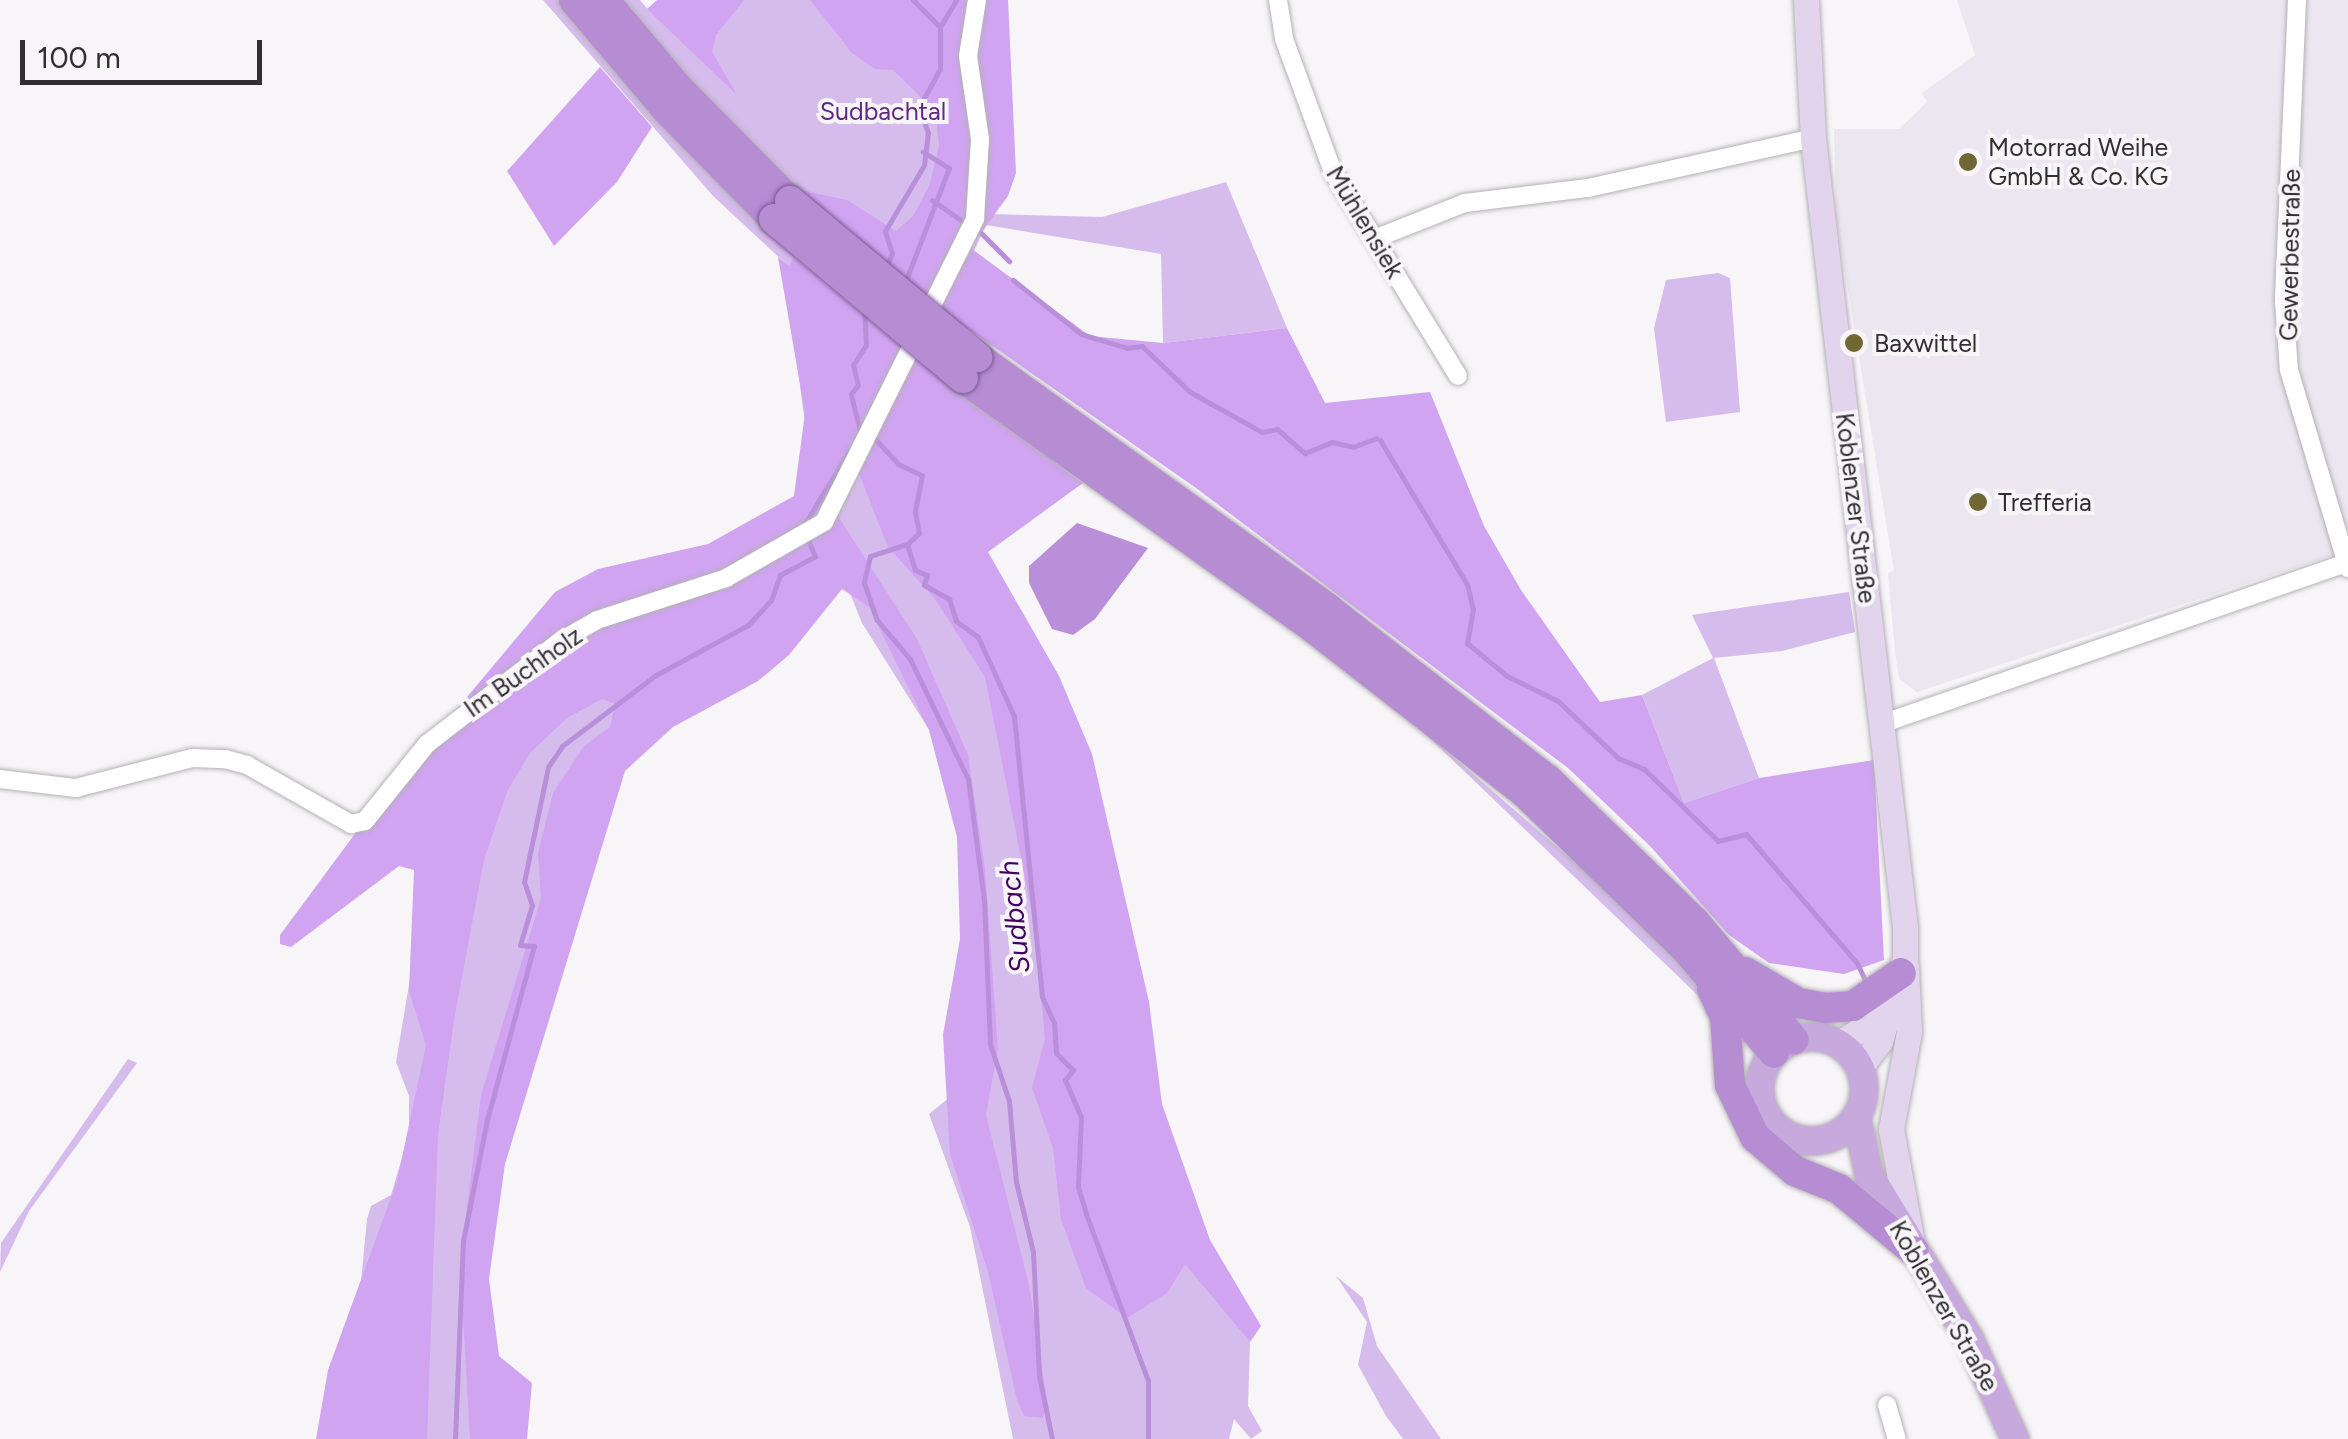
<!DOCTYPE html>
<meta charset="utf-8">
<style>
body{margin:0}
#map{position:relative;width:2348px;height:1439px;overflow:hidden;background:#f7f5f8;font-family:Figtree,sans-serif}
div>[style]{position:absolute}
[style*='--x']{left:calc(var(--x)*1px);top:calc(var(--y)*1px);width:calc(var(--w)*1px);rotate:calc(var(--a)*1deg)}
.built>*{inset:0;background:#ece6f0}
.green>*{inset:0;background:#d6bcec}
.forest>*{inset:0;background:#d0a4f1}
.water>*{inset:0;background:#b98fda}
.stream>*{height:5px;margin:-2.5px;padding:0 2.5px;transform-origin:2.5px;border-radius:2.5px;background:#b98fda}
.roads{filter:drop-shadow(0 0 2px #b3b2b5) drop-shadow(0 0 2px #b3b2b5)}
.minor>*{height:18px;margin:-9px;padding:0 9px;transform-origin:9px;border-radius:9px;background:#fff}
.secondary>*{height:25px;margin:-12.5px;padding:0 12.5px;transform-origin:12.5px;border-radius:12.5px;background:#e3d4ee}
.primary>*{height:28px;margin:-14px;padding:0 14px;transform-origin:14px;border-radius:14px;background:#c8a9de}
.primary>.ring{margin:-14px;padding:0;box-sizing:content-box;background:none;border:28px solid #c8a9de;border-radius:50%}
.trunk>*{height:30px;margin:-15px;padding:0 15px;transform-origin:15px;border-radius:15px;background:#b68cd3}
.bridges{filter:drop-shadow(0 0 2px #7b5993) drop-shadow(0 0 2px #7b5993)}
.trunk-bridge>*{height:30px;margin:-15px;padding:0 15px;transform-origin:15px;border-radius:15px;background:#b68cd3}
.dots>*{width:28px;height:28px;translate:-50% -50%;box-sizing:border-box;border:5px solid #f7f5f8;border-radius:50%}
span{translate:-50% -50%;white-space:nowrap;text-align:center;line-height:1.15;-webkit-text-stroke:8px #f7f5f8;paint-order:stroke}
.park-label{font-size:25px;color:#5f2981}
.poi-label{font-size:25px;color:#313031}
.left{translate:0 -50%;text-align:left}
.street-label{font-size:25px;color:#313031}
.water-label{font-size:28px;color:#420461;font-style:italic}
.scale{position:absolute;left:20px;top:40px;width:242px;height:45px;box-sizing:border-box;border:5px solid #313031;border-top:0;padding-left:12px;font-size:30px;line-height:35px;white-space:nowrap;color:#313031;-webkit-text-stroke:8px #f7f5f8;paint-order:stroke}
</style>
<div id="map">
<div class="built">
<i style="clip-path:polygon(1957px 0,2348px 0,2348px 550px,1917px 692px,1899px 679px,1895px 652px,1888px 573px,1894px 571px,1836px 216px,1834px 129px,1899px 129px,1927px 102px,1922px 93px,1975px 55px)"></i>
</div>
<div class="green">
<i style="clip-path:polygon(543px 0,558px 0,654px 118px,764px 230px,693px 82px,622px 0,640px 0,652px 14px,662px 0,993px 0,990px 214px,1102px 217px,1226px 182px,1287px 328px,1163px 343px,1161px 254px,986px 225px,944px 315px,903px 349px,1117px 927px,1209px 1291px,1250px 1342px,1248px 1406px,1262px 1431px,1251px 1439px,1234px 1419px,1229px 1439px,1013px 1439px,970px 1227px,929px 1114px,972px 1079px,976px 928px,948px 760px,862px 623px,843px 576px,631px 757px,603px 794px,547px 969px,477px 1286px,521px 1439px,322px 1439px,330px 1365px,358px 1312px,367px 1219px,371px 1206px,391px 1195px,409px 1134px,409px 1096px,396px 1062px,422px 907px,412px 838px,788px 522px,807px 440px,784px 262px,713px 196px)"></i>
<i style="clip-path:polygon(1718px 273px,1730px 278px,1740px 412px,1666px 422px,1654px 328px,1666px 280px)"></i>
<i style="clip-path:polygon(1849px 592px,1855px 632px,1782px 651px,1714px 658px,1759px 778px,1684px 803px,1642px 695px,1713px 658px,1692px 615px)"></i>
<i style="clip-path:polygon(1414px 723px,1601px 885px,1709px 992px,1710px 1007px)"></i>
<i style="clip-path:polygon(128px 1059px,137px 1063px,29px 1211px,0 1272px,1px 1243px)"></i>
<i style="clip-path:polygon(1336px 1276px,1363px 1298px,1377px 1346px,1441px 1439px,1403px 1439px,1386px 1416px,1358px 1365px,1367px 1322px)"></i>
</div>
<div class="forest">
<i style="clip-path:polygon(657px 0,744px 0,716px 35px,712px 52px,737px 95px,647px 9px)"></i>
<i style="clip-path:polygon(810px 0,1008px 0,1016px 173px,1008px 196px,931px 302px,800px 190px,847px 200px,896px 231px,913px 216px,929px 186px,939px 146px,936px 117px,917px 93px,893px 70px,875px 69px,852px 53px)"></i>
<i style="clip-path:polygon(600px 67px,652px 127px,617px 182px,554px 246px,507px 171px)"></i>
<i style="clip-path:polygon(972px 249px,1090px 336px,1163px 343px,1287px 328px,1325px 403px,1430px 392px,1484px 526px,1521px 590px,1600px 702px,1642px 695px,1684px 803px,1759px 778px,1874px 760px,1884px 960px,1844px 974px,1769px 963px,1729px 935px,1650px 846px,1568px 768px,1196px 488px,938px 308px)"></i>
<i style="clip-path:polygon(778px 257px,789px 266px,794px 258px,913px 357px,1083px 483px,988px 552px,1059px 676px,1092px 754px,1149px 1002px,1162px 1104px,1210px 1240px,1261px 1326px,1250px 1342px,1185px 1264px,1167px 1293px,1127px 1318px,1086px 1288px,1061px 1219px,1053px 1148px,1032px 1088px,1045px 1039px,1034px 923px,985px 677px,935px 599px,888px 547px,858px 471px,836px 513px,917px 639px,968px 755px,985px 868px,998px 1049px,986px 1115px,1029px 1285px,1047px 1399px,1043px 1418px,1024px 1416px,1017px 1400px,988px 1272px,950px 1154px,943px 1035px,960px 939px,957px 837px,929px 730px,869px 607px,842px 589px,789px 655px,758px 681px,673px 727px,625px 771px,505px 1164px,489px 1279px,499px 1356px,532px 1383px,527px 1439px,470px 1439px,460px 1263px,481px 1095px,541px 898px,538px 853px,553px 793px,584px 746px,610px 727px,615px 704px,602px 699px,567px 718px,530px 753px,507px 792px,484px 860px,455px 1014px,438px 1134px,427px 1439px,316px 1439px,328px 1370px,397px 1181px,426px 1045px,409px 991px,414px 870px,399px 866px,291px 947px,280px 944px,280px 935px,374px 808px,555px 592px,598px 569px,708px 544px,794px 496px,805px 413px)"></i>
</div>
<div class="water">
<i style="clip-path:polygon(1077px 523px,1148px 548px,1095px 619px,1073px 635px,1052px 629px,1029px 583px,1029px 566px)"></i>
</div>
<div class="stream">
<i style="--x:913;--y:0;--w:38;--a:45"></i>
<i style="--x:932;--y:200;--w:35;--a:35"></i>
<i style="--x:981;--y:233;--w:40;--a:45"></i>
<i style="--x:886;--y:268;--w:16;--a:-68"></i>
<i style="--x:892;--y:253;--w:23;--a:-108"></i>
<i style="--x:885;--y:231;--w:77;--a:-59.4"></i>
<i style="--x:924;--y:165;--w:32;--a:-83"></i>
<i style="--x:928;--y:133;--w:28;--a:-109"></i>
<i style="--x:919;--y:107;--w:43;--a:-61.1"></i>
<i style="--x:940;--y:69;--w:42;--a:-90"></i>
<i style="--x:940;--y:27;--w:31;--a:-59"></i>
<i style="--x:906;--y:280;--w:120;--a:-69"></i>
<i style="--x:949;--y:168;--w:31;--a:-148"></i>
<i style="--x:1013;--y:280;--w:87;--a:38.5"></i>
<i style="--x:1081;--y:334;--w:48;--a:16.9"></i>
<i style="--x:1127;--y:348;--w:15;--a:-8"></i>
<i style="--x:1142;--y:346;--w:66;--a:43.8"></i>
<i style="--x:1190;--y:392;--w:82;--a:29.1"></i>
<i style="--x:1262;--y:432;--w:15;--a:-11"></i>
<i style="--x:1277;--y:429;--w:37;--a:41"></i>
<i style="--x:1305;--y:453;--w:29;--a:-22"></i>
<i style="--x:1332;--y:442;--w:22;--a:13"></i>
<i style="--x:1353;--y:447;--w:25;--a:-21"></i>
<i style="--x:860;--y:431;--w:38;--a:-104"></i>
<i style="--x:851;--y:394;--w:11;--a:-52"></i>
<i style="--x:858;--y:385;--w:21;--a:-104"></i>
<i style="--x:853;--y:365;--w:24;--a:-57"></i>
<i style="--x:866;--y:345;--w:36;--a:-93"></i>
<i style="--x:876;--y:440;--w:33;--a:47"></i>
<i style="--x:898;--y:464;--w:26;--a:25"></i>
<i style="--x:922;--y:475;--w:38;--a:101"></i>
<i style="--x:915;--y:512;--w:21;--a:79"></i>
<i style="--x:919;--y:533;--w:16;--a:137"></i>
<i style="--x:907;--y:544;--w:27;--a:73"></i>
<i style="--x:915;--y:570;--w:13;--a:23"></i>
<i style="--x:927;--y:575;--w:10;--a:107"></i>
<i style="--x:924;--y:585;--w:29;--a:29"></i>
<i style="--x:949;--y:599;--w:23;--a:72"></i>
<i style="--x:956;--y:621;--w:27;--a:36"></i>
<i style="--x:978;--y:637;--w:87;--a:65.5"></i>
<i style="--x:1014;--y:716;--w:282;--a:84.3"></i>
<i style="--x:1042;--y:997;--w:29;--a:65"></i>
<i style="--x:1054;--y:1023;--w:30;--a:86"></i>
<i style="--x:1056;--y:1053;--w:24;--a:45"></i>
<i style="--x:1073;--y:1070;--w:13;--a:129"></i>
<i style="--x:1065;--y:1080;--w:40;--a:66.6"></i>
<i style="--x:1081;--y:1117;--w:70;--a:92.5"></i>
<i style="--x:1078;--y:1187;--w:28;--a:73"></i>
<i style="--x:1086;--y:1214;--w:178;--a:69.6"></i>
<i style="--x:1148;--y:1381;--w:58;--a:90"></i>
<i style="--x:1380;--y:440;--w:168;--a:58.9"></i>
<i style="--x:1467;--y:584;--w:26;--a:77"></i>
<i style="--x:1473;--y:609;--w:35;--a:100"></i>
<i style="--x:1467;--y:643;--w:52;--a:39.5"></i>
<i style="--x:1507;--y:676;--w:57;--a:26.1"></i>
<i style="--x:1558;--y:701;--w:83;--a:43.5"></i>
<i style="--x:1618;--y:758;--w:28;--a:23"></i>
<i style="--x:1644;--y:769;--w:103;--a:44.2"></i>
<i style="--x:1718;--y:841;--w:29;--a:-14"></i>
<i style="--x:1746;--y:834;--w:170;--a:49.3"></i>
<i style="--x:1857;--y:963;--w:21;--a:65"></i>
<i style="--x:804;--y:525;--w:90;--a:-58.6"></i>
<i style="--x:907;--y:544;--w:39;--a:162"></i>
<i style="--x:870;--y:556;--w:28;--a:103"></i>
<i style="--x:864;--y:583;--w:39;--a:71"></i>
<i style="--x:877;--y:620;--w:51;--a:49.8"></i>
<i style="--x:910;--y:659;--w:133;--a:64.2"></i>
<i style="--x:968;--y:779;--w:122;--a:82.5"></i>
<i style="--x:984;--y:900;--w:144;--a:87.6"></i>
<i style="--x:990;--y:1044;--w:60;--a:71.6"></i>
<i style="--x:1009;--y:1101;--w:81;--a:85.1"></i>
<i style="--x:1016;--y:1182;--w:72;--a:76.3"></i>
<i style="--x:1033;--y:1252;--w:124;--a:87.2"></i>
<i style="--x:1039;--y:1376;--w:64;--a:78.3"></i>
<i style="--x:455;--y:1439;--w:198;--a:-87.7"></i>
<i style="--x:463;--y:1241;--w:123;--a:-78.8"></i>
<i style="--x:487;--y:1120;--w:180;--a:-74.9"></i>
<i style="--x:534;--y:946;--w:14;--a:-176"></i>
<i style="--x:520;--y:945;--w:42;--a:-73.3"></i>
<i style="--x:532;--y:905;--w:24;--a:-109"></i>
<i style="--x:524;--y:882;--w:117;--a:-78.2"></i>
<i style="--x:548;--y:767;--w:25;--a:-56"></i>
<i style="--x:562;--y:746;--w:118;--a:-37.1"></i>
<i style="--x:656;--y:675;--w:105;--a:-28.5"></i>
<i style="--x:748;--y:625;--w:34;--a:-47"></i>
<i style="--x:771;--y:600;--w:27;--a:-70"></i>
<i style="--x:780;--y:575;--w:40;--a:-28"></i>
<i style="--x:815;--y:556;--w:17;--a:-114"></i>
</div>
<div class="roads">
<div class="minor">
<i style="--x:1278;--y:0;--w:39;--a:81"></i>
<i style="--x:1284;--y:39;--w:142;--a:69.8"></i>
<i style="--x:1333;--y:172;--w:239;--a:58.5"></i>
<i style="--x:2297;--y:0;--w:301;--a:92.5"></i>
<i style="--x:2284;--y:301;--w:69;--a:85.9"></i>
<i style="--x:2289;--y:370;--w:207;--a:73.4"></i>
<i style="--x:1374;--y:239;--w:98;--a:-21.6"></i>
<i style="--x:1465;--y:203;--w:124;--a:-7"></i>
<i style="--x:1588;--y:188;--w:230;--a:-12.5"></i>
<i style="--x:1884;--y:723;--w:487;--a:-19.1"></i>
<i style="--x:0;--y:779;--w:77;--a:6.8"></i>
<i style="--x:76;--y:788;--w:120;--a:-14.5"></i>
<i style="--x:192;--y:758;--w:33;--a:2"></i>
<i style="--x:225;--y:759;--w:23;--a:15"></i>
<i style="--x:247;--y:765;--w:120;--a:29.6"></i>
<i style="--x:351;--y:824;--w:14;--a:-12"></i>
<i style="--x:365;--y:821;--w:99;--a:-51.2"></i>
<i style="--x:427;--y:744;--w:167;--a:-37.7"></i>
<i style="--x:559;--y:642;--w:44;--a:-30.1"></i>
<i style="--x:597;--y:620;--w:136;--a:-18"></i>
<i style="--x:726;--y:578;--w:113;--a:-29.7"></i>
<i style="--x:824;--y:522;--w:339;--a:-63.5"></i>
<i style="--x:975;--y:219;--w:80;--a:-86.4"></i>
<i style="--x:980;--y:139;--w:84;--a:-98.2"></i>
<i style="--x:968;--y:56;--w:57;--a:-80.9"></i>
<i style="--x:1887;--y:1405;--w:35;--a:74"></i>
</div>
<div class="secondary">
<i style="--x:1806;--y:0;--w:138;--a:87.1"></i>
<i style="--x:1813;--y:138;--w:794;--a:83.35"></i>
<i style="--x:1905;--y:927;--w:31;--a:90"></i>
<i style="--x:1905;--y:958;--w:87;--a:106.8"></i>
<i style="--x:1880;--y:1041;--w:34;--a:127"></i>
<i style="--x:1906;--y:966;--w:66;--a:87.4"></i>
<i style="--x:1909;--y:1032;--w:99;--a:100.5"></i>
<i style="--x:1891;--y:1129;--w:110;--a:79.5"></i>
<i style="--x:1839;--y:1043;--w:57;--a:-32"></i>
</div>
<div class="primary">
<i class="ring" style="left:1760px;top:1037px;width:76px;height:76px"></i>
<i style="--x:1857;--y:1118;--w:58;--a:78.1"></i>
<i style="--x:1869;--y:1175;--w:193;--a:58.5"></i>
<i style="--x:1970;--y:1340;--w:109;--a:65.6"></i>
</div>
<div class="trunk">
<i style="--x:574;--y:0;--w:143;--a:49.8"></i>
<i style="--x:666;--y:109;--w:154;--a:45.5"></i>
<i style="--x:604;--y:0;--w:116;--a:49.9"></i>
<i style="--x:679;--y:89;--w:158;--a:45.3"></i>
<i style="--x:977;--y:357;--w:431;--a:35.6"></i>
<i style="--x:1327;--y:608;--w:280;--a:37.9"></i>
<i style="--x:1548;--y:780;--w:203;--a:44"></i>
<i style="--x:1694;--y:921;--w:155;--a:50"></i>
<i style="--x:963;--y:378;--w:429;--a:35.5"></i>
<i style="--x:1312;--y:627;--w:269;--a:37.9"></i>
<i style="--x:1524;--y:792;--w:226;--a:44.1"></i>
<i style="--x:1686;--y:949;--w:136;--a:49.8"></i>
<i style="--x:1745;--y:972;--w:61;--a:30.3"></i>
<i style="--x:1798;--y:1003;--w:27;--a:10"></i>
<i style="--x:1825;--y:1008;--w:28;--a:-4"></i>
<i style="--x:1853;--y:1006;--w:58;--a:-34.5"></i>
<i style="--x:1712;--y:989;--w:31;--a:65"></i>
<i style="--x:1725;--y:1017;--w:68;--a:85.8"></i>
<i style="--x:1730;--y:1085;--w:58;--a:64.3"></i>
<i style="--x:1755;--y:1137;--w:52;--a:40.4"></i>
<i style="--x:1795;--y:1171;--w:48;--a:22.2"></i>
<i style="--x:1839;--y:1189;--w:97;--a:39.6"></i>
</div>
</div>
<div class="bridges">
<div class="trunk-bridge">
<i style="--x:790;--y:201;--w:244;--a:39.8"></i>
<i style="--x:774;--y:219;--w:247;--a:40.1"></i>
</div>
</div>
<div class="dots">
<i style="left:1968px;top:162px;background:#706734"></i>
<i style="left:1854px;top:343px;background:#706734"></i>
<i style="left:1978px;top:502px;background:#706734"></i>
</div>
<div class="park-label">
<span style="left:883px;top:111px">Sudbachtal</span>
</div>
<div class="poi-label">
<span class="left" style="left:1988px;top:162px">Motorrad Weihe<br>GmbH &amp; Co. KG</span>
<span class="left" style="left:1874px;top:343px">Baxwittel</span>
<span class="left" style="left:1998px;top:502px">Trefferia</span>
</div>
<div class="street-label">
<span style="left:1365px;top:222px;rotate:59deg">Mühlensiek</span>
<span style="left:2290px;top:255px;rotate:-89deg">Gewerbestraße</span>
<span style="left:1856px;top:508px;rotate:83deg">Koblenzer Straße</span>
<span style="left:523px;top:672px;rotate:-35deg">Im Buchholz</span>
<span style="left:1944px;top:1306px;rotate:60deg">Koblenzer Straße</span>
</div>
<div class="water-label">
<span style="left:1014px;top:917px;rotate:-96deg">Sudbach</span>
</div>
<div class="scale">100 m</div>
</div>
